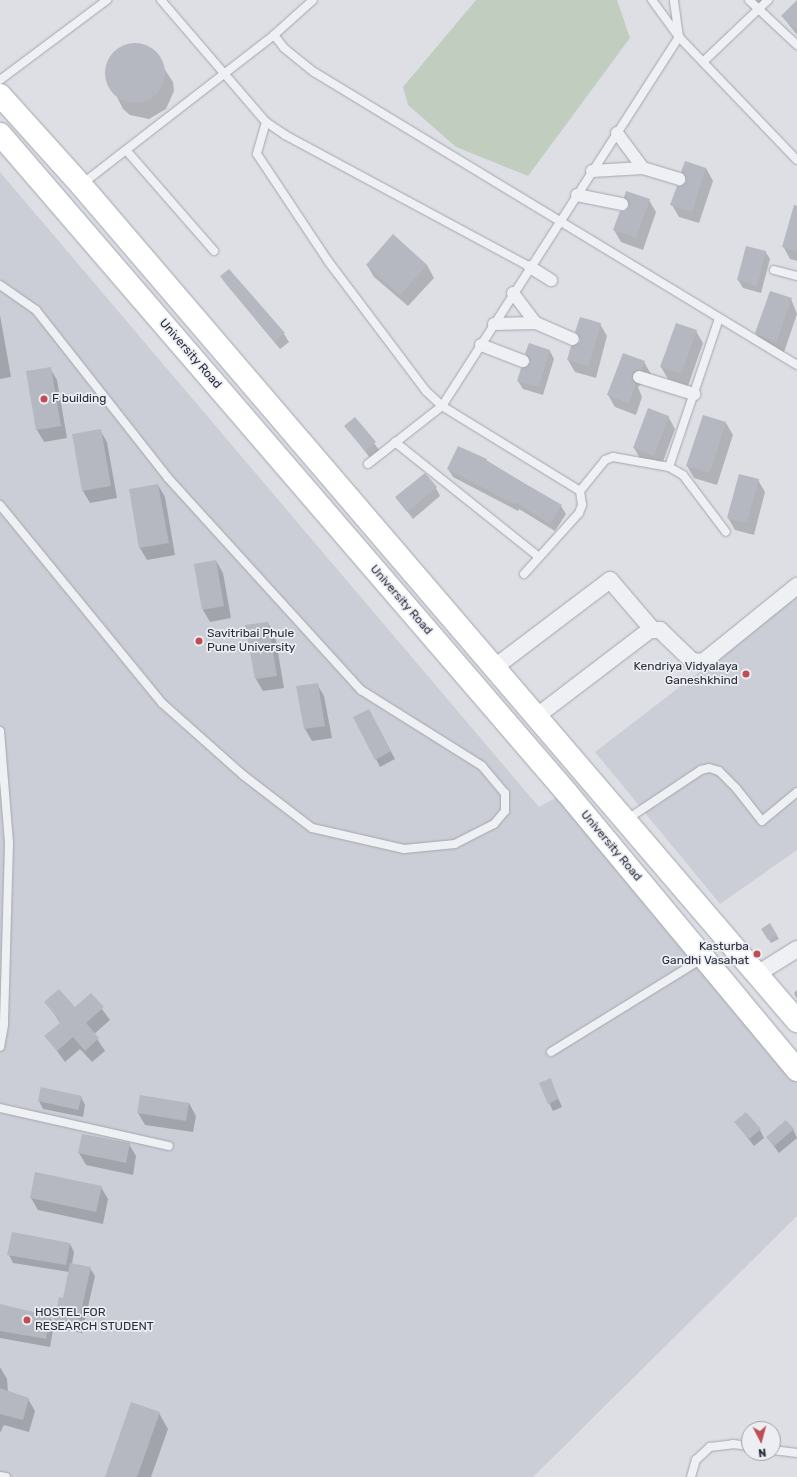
<!DOCTYPE html>
<style>
body{margin:0}
#map{position:relative;width:797px;height:1477px;overflow:hidden;background:#dddfe5;font-family:Rubik,sans-serif}
div>[style]{position:absolute}
[style*='--x']{left:calc(var(--x)*1px);top:calc(var(--y)*1px);width:calc(var(--w)*1px);rotate:calc(var(--a)*1deg)}
.built>*{inset:0;background:#cbced6}
.green>*{inset:0;background:#c1cebf}
.shadow>*{inset:0;background:#0003}
.building>*{inset:0;background:#b5b8c1}
.round{border-radius:50%}
.roads{filter:drop-shadow(0 0 1px #a3a6ae) drop-shadow(0 0 1px #a3a6ae)}
.service>*{height:8px;margin:-4px;padding:0 4px;transform-origin:4px;border-radius:4px;background:#eff0f4}
.pedestrian>*{height:12px;margin:-6px;padding:0 6px;transform-origin:6px;border-radius:6px;background:#eff0f4}
.minor>*{height:16px;margin:-8px;padding:0 8px;transform-origin:8px;border-radius:8px;background:#eff0f4}
.primary>*{height:22px;margin:-11px;padding:0 11px;transform-origin:11px;border-radius:11px;background:#fff}
.dots>*{width:11px;height:11px;translate:-50% -50%;box-sizing:border-box;border:2px solid #eceef3;border-radius:50%}
span{translate:-50% -50%;white-space:nowrap;text-align:center;line-height:1.15;-webkit-text-stroke:3.5px #eceef3;paint-order:stroke}
.street-label{font-size:12px;color:#282d3a}
.poi-label{font-size:12px;color:#282d3a}
.left{translate:0 -50%;text-align:left}
.right{translate:-100% -50%;text-align:right}
.north{position:absolute;left:741px;top:1421px;width:40px;height:40px;box-sizing:border-box;background:#eceef3;border:1px solid #9ea1a9;border-radius:50%;rotate:174deg;font-size:11px;font-weight:700;line-height:16px;text-align:center;color:#282d3a}
.north::after{content:'';display:block;margin:auto;width:14px;height:18px;background:#bf4d52;clip-path:polygon(50% 0,100% 100%,50% 72%,0 100%)}
</style>
<div id="map">
<div class="built">
<i style="clip-path:polygon(0 172px,539px 807px,557px 797px,797px 1083px,797px 1216px,533px 1477px,0 1477px)"></i>
<i style="clip-path:polygon(797px 597px,797px 850px,720px 904px,595px 752px)"></i>
</div>
<div class="green">
<i style="clip-path:polygon(476px 0,617px 0,630px 38px,528px 176px,456px 147px,408px 105px,403px 87px)"></i>
</div>
<div class="shadow">
<i style="clip-path:polygon(753px 0,769px 0,761px 8px)"></i>
<i style="clip-path:polygon(797px 1px,797px 35px,782px 16px)"></i>
<i style="clip-path:polygon(135px 44px,152px 50px,173px 82px,174px 91px,166px 109px,149px 119px,130px 115px,123px 109px,106px 75px,107px 66px,117px 50px)"></i>
<i style="clip-path:polygon(706px 168px,713px 181px,699px 223px,679px 217px,672px 205px,687px 182px,682px 172px)"></i>
<i style="clip-path:polygon(649px 200px,656px 212px,643px 250px,621px 242px,614px 230px,625px 212px)"></i>
<i style="clip-path:polygon(795px 205px,797px 206px,797px 261px,790px 259px,783px 246px)"></i>
<i style="clip-path:polygon(393px 236px,427px 265px,434px 278px,408px 306px,374px 277px,367px 265px)"></i>
<i style="clip-path:polygon(765px 251px,770px 259px,761px 293px,743px 288px,738px 280px)"></i>
<i style="clip-path:polygon(229px 270px,284px 334px,289px 342px,280px 349px,226px 284px,221px 277px)"></i>
<i style="clip-path:polygon(791px 299px,797px 314px,783px 355px,764px 345px,756px 333px)"></i>
<i style="clip-path:polygon(0 315px,11px 377px,0 379px)"></i>
<i style="clip-path:polygon(600px 324px,607px 336px,596px 378px,575px 372px,568px 360px,581px 342px,576px 332px)"></i>
<i style="clip-path:polygon(696px 331px,703px 343px,688px 386px,668px 379px,661px 367px)"></i>
<i style="clip-path:polygon(550px 351px,554px 359px,543px 395px,523px 389px,518px 381px,531px 364px,526px 354px)"></i>
<i style="clip-path:polygon(644px 362px,651px 374px,648px 382px,644px 382px,638px 387px,642px 397px,636px 415px,615px 407px,608px 395px)"></i>
<i style="clip-path:polygon(50px 368px,57px 380px,67px 438px,44px 442px,37px 430px)"></i>
<i style="clip-path:polygon(668px 416px,675px 429px,661px 467px,641px 460px,634px 448px)"></i>
<i style="clip-path:polygon(355px 419px,380px 451px,370px 458px,346px 427px)"></i>
<i style="clip-path:polygon(726px 423px,733px 435px,717px 485px,694px 478px,687px 466px)"></i>
<i style="clip-path:polygon(100px 430px,107px 442px,117px 498px,90px 503px,83px 491px,73px 435px)"></i>
<i style="clip-path:polygon(486px 460px,561px 506px,566px 514px,555px 531px,519px 509px,518px 511px,453px 477px,448px 469px)"></i>
<i style="clip-path:polygon(758px 480px,765px 492px,754px 535px,735px 530px,728px 518px)"></i>
<i style="clip-path:polygon(158px 485px,165px 497px,175px 555px,147px 560px,140px 548px)"></i>
<i style="clip-path:polygon(436px 488px,440px 496px,413px 519px,396px 497px)"></i>
<i style="clip-path:polygon(216px 561px,223px 573px,231px 618px,210px 622px,203px 610px,196px 565px)"></i>
<i style="clip-path:polygon(268px 623px,275px 635px,284px 688px,263px 691px,256px 679px,246px 626px)"></i>
<i style="clip-path:polygon(317px 684px,324px 696px,332px 738px,312px 741px,305px 729px,297px 687px)"></i>
<i style="clip-path:polygon(373px 718px,395px 759px,380px 767px,376px 759px)"></i>
<i style="clip-path:polygon(770px 925px,779px 939px,771px 943px,762px 929px)"></i>
<i style="clip-path:polygon(797px 990px,797px 999px,794px 993px)"></i>
<i style="clip-path:polygon(91px 994px,110px 1020px,94px 1034px,105px 1051px,92px 1062px,80px 1049px,65px 1062px,46px 1036px,61px 1024px,46px 1002px,75px 1008px)"></i>
<i style="clip-path:polygon(550px 1079px,562px 1107px,553px 1111px,549px 1103px)"></i>
<i style="clip-path:polygon(41px 1088px,81px 1097px,85px 1105px,83px 1117px,43px 1109px,39px 1101px)"></i>
<i style="clip-path:polygon(189px 1103px,196px 1116px,193px 1132px,145px 1125px,138px 1113px)"></i>
<i style="clip-path:polygon(736px 1123px,760px 1130px,764px 1138px,754px 1146px)"></i>
<i style="clip-path:polygon(793px 1129px,797px 1138px,779px 1153px,767px 1137px)"></i>
<i style="clip-path:polygon(83px 1135px,129px 1144px,136px 1156px,133px 1175px,86px 1165px,79px 1153px)"></i>
<i style="clip-path:polygon(101px 1187px,108px 1199px,103px 1224px,38px 1210px,31px 1198px)"></i>
<i style="clip-path:polygon(70px 1244px,74px 1252px,72px 1264px,90px 1268px,95px 1276px,82px 1333px,60px 1329px,55px 1321px,64px 1299px,69px 1272px,13px 1263px,9px 1255px)"></i>
<i style="clip-path:polygon(0 1305px,50px 1317px,54px 1325px,50px 1347px,0 1338px)"></i>
<i style="clip-path:polygon(0 1367px,7px 1379px,8px 1392px,28px 1399px,35px 1411px,29px 1432px,4px 1425px,0 1433px)"></i>
<i style="clip-path:polygon(159px 1413px,168px 1429px,151px 1477px,106px 1477px)"></i>
</div>
<div class="building">
<i style="clip-path:polygon(797px 0,797px 31px,781px 16px)"></i>
<i class="round" style="left:105px;top:43px;width:60px;height:60px"></i>
<i style="clip-path:polygon(685px 161px,706px 168px,692px 212px,670px 205px,677px 186px,681px 186px,686px 182px,686px 177px,681px 172px)"></i>
<i style="clip-path:polygon(626px 191px,650px 199px,636px 238px,613px 230px,620px 211px,625px 211px,629px 206px,624px 197px)"></i>
<i style="clip-path:polygon(794px 205px,797px 206px,797px 251px,782px 247px)"></i>
<i style="clip-path:polygon(393px 234px,427px 265px,400px 295px,366px 265px)"></i>
<i style="clip-path:polygon(746px 246px,766px 251px,757px 286px,737px 280px)"></i>
<i style="clip-path:polygon(229px 269px,285px 333px,275px 342px,220px 276px)"></i>
<i style="clip-path:polygon(770px 291px,792px 298px,776px 343px,755px 333px)"></i>
<i style="clip-path:polygon(580px 317px,601px 323px,589px 366px,567px 360px,571px 346px,580px 342px,579px 335px,575px 332px)"></i>
<i style="clip-path:polygon(676px 323px,697px 330px,681px 374px,660px 367px)"></i>
<i style="clip-path:polygon(529px 343px,550px 350px,539px 387px,517px 381px,521px 368px,530px 363px,529px 357px,525px 354px)"></i>
<i style="clip-path:polygon(623px 353px,645px 361px,641px 370px,637px 370px,632px 374px,632px 379px,636px 384px,629px 403px,607px 395px)"></i>
<i style="clip-path:polygon(51px 367px,61px 426px,36px 430px,26px 371px)"></i>
<i style="clip-path:polygon(648px 408px,669px 416px,654px 456px,633px 448px)"></i>
<i style="clip-path:polygon(703px 415px,726px 422px,710px 473px,686px 466px)"></i>
<i style="clip-path:polygon(355px 417px,376px 442px,365px 451px,344px 426px)"></i>
<i style="clip-path:polygon(101px 429px,111px 486px,82px 491px,72px 434px)"></i>
<i style="clip-path:polygon(458px 446px,487px 459px,486px 461px,562px 505px,550px 524px,515px 502px,514px 504px,447px 469px)"></i>
<i style="clip-path:polygon(425px 473px,437px 487px,407px 512px,395px 497px)"></i>
<i style="clip-path:polygon(739px 474px,759px 479px,747px 523px,727px 518px)"></i>
<i style="clip-path:polygon(158px 484px,169px 543px,139px 548px,129px 489px)"></i>
<i style="clip-path:polygon(216px 560px,224px 606px,202px 610px,194px 564px)"></i>
<i style="clip-path:polygon(268px 622px,277px 676px,255px 679px,245px 625px)"></i>
<i style="clip-path:polygon(318px 683px,325px 726px,304px 729px,296px 686px)"></i>
<i style="clip-path:polygon(369px 709px,391px 751px,375px 760px,353px 717px)"></i>
<i style="clip-path:polygon(770px 923px,777px 935px,768px 940px,761px 929px)"></i>
<i style="clip-path:polygon(59px 989px,75px 1007px,91px 993px,104px 1007px,86px 1023px,99px 1038px,85px 1051px,73px 1037px,57px 1051px,44px 1036px,61px 1022px,44px 1002px)"></i>
<i style="clip-path:polygon(551px 1078px,558px 1099px,548px 1104px,539px 1083px)"></i>
<i style="clip-path:polygon(41px 1087px,82px 1096px,78px 1110px,38px 1101px)"></i>
<i style="clip-path:polygon(140px 1095px,189px 1103px,186px 1121px,137px 1113px)"></i>
<i style="clip-path:polygon(746px 1112px,761px 1129px,749px 1139px,734px 1122px)"></i>
<i style="clip-path:polygon(786px 1120px,794px 1129px,774px 1146px,766px 1137px)"></i>
<i style="clip-path:polygon(82px 1134px,130px 1143px,126px 1163px,78px 1153px)"></i>
<i style="clip-path:polygon(35px 1172px,102px 1186px,96px 1212px,30px 1198px)"></i>
<i style="clip-path:polygon(12px 1232px,70px 1243px,66px 1265px,7px 1255px)"></i>
<i style="clip-path:polygon(70px 1263px,91px 1267px,78px 1325px,54px 1321px,59px 1297px,63px 1298px)"></i>
<i style="clip-path:polygon(0 1304px,50px 1316px,46px 1339px,0 1331px)"></i>
<i style="clip-path:polygon(0 1388px,29px 1398px,23px 1420px,0 1414px)"></i>
<i style="clip-path:polygon(131px 1402px,160px 1412px,137px 1477px,105px 1477px)"></i>
</div>
<div class="roads">
<div class="service">
<i style="--x:161;--y:0;--w:161;--a:49.3"></i>
<i style="--x:266;--y:122;--w:23;--a:34"></i>
<i style="--x:285;--y:135;--w:278;--a:28.3"></i>
<i style="--x:652;--y:0;--w:46;--a:53.9"></i>
<i style="--x:679;--y:37;--w:170;--a:46.2"></i>
<i style="--x:749;--y:0;--w:66;--a:43.2"></i>
<i style="--x:274;--y:35;--w:16;--a:52"></i>
<i style="--x:284;--y:48;--w:38;--a:39"></i>
<i style="--x:314;--y:72;--w:565;--a:31.24"></i>
<i style="--x:703;--y:62;--w:90;--a:-43.6"></i>
<i style="--x:0;--y:80;--w:134;--a:-36.8"></i>
<i style="--x:266;--y:122;--w:33;--a:106"></i>
<i style="--x:257;--y:154;--w:128;--a:56.4"></i>
<i style="--x:328;--y:261;--w:163;--a:53"></i>
<i style="--x:426;--y:391;--w:22;--a:43"></i>
<i style="--x:442;--y:406;--w:162;--a:31.6"></i>
<i style="--x:126;--y:150;--w:134;--a:48.9"></i>
<i style="--x:82;--y:184;--w:243;--a:-37.8"></i>
<i style="--x:274;--y:35;--w:52;--a:-41.9"></i>
<i style="--x:774;--y:270;--w:24;--a:15"></i>
<i style="--x:0;--y:285;--w:44;--a:34.8"></i>
<i style="--x:36;--y:310;--w:214;--a:51.8"></i>
<i style="--x:168;--y:478;--w:287;--a:47.7"></i>
<i style="--x:361;--y:690;--w:143;--a:32.1"></i>
<i style="--x:482;--y:766;--w:35;--a:50"></i>
<i style="--x:505;--y:793;--w:18;--a:90"></i>
<i style="--x:505;--y:811;--w:17;--a:130"></i>
<i style="--x:494;--y:824;--w:44;--a:152.9"></i>
<i style="--x:455;--y:844;--w:51;--a:174.4"></i>
<i style="--x:404;--y:849;--w:94;--a:-167.1"></i>
<i style="--x:312;--y:828;--w:87;--a:-142.5"></i>
<i style="--x:243;--y:775;--w:108;--a:-138.4"></i>
<i style="--x:162;--y:703;--w:256;--a:-129.3"></i>
<i style="--x:395;--y:442;--w:184;--a:38.6"></i>
<i style="--x:368;--y:464;--w:94;--a:-38.1"></i>
<i style="--x:442;--y:406;--w:439;--a:-57.3"></i>
<i style="--x:679;--y:37;--w:37;--a:-98"></i>
<i style="--x:669;--y:467;--w:157;--a:-71.4"></i>
<i style="--x:524;--y:574;--w:82;--a:-48"></i>
<i style="--x:579;--y:513;--w:9;--a:-69"></i>
<i style="--x:582;--y:505;--w:14;--a:-98"></i>
<i style="--x:580;--y:491;--w:40;--a:-51"></i>
<i style="--x:605;--y:460;--w:9;--a:-21"></i>
<i style="--x:613;--y:457;--w:57;--a:10.1"></i>
<i style="--x:669;--y:467;--w:16;--a:30"></i>
<i style="--x:683;--y:475;--w:71;--a:53"></i>
<i style="--x:0;--y:731;--w:112;--a:85.4"></i>
<i style="--x:9;--y:843;--w:182;--a:91.6"></i>
<i style="--x:4;--y:1025;--w:22;--a:100"></i>
<i style="--x:626;--y:820;--w:90;--a:-33.7"></i>
<i style="--x:701;--y:770;--w:8;--a:-14"></i>
<i style="--x:709;--y:768;--w:10;--a:17"></i>
<i style="--x:719;--y:771;--w:24;--a:45"></i>
<i style="--x:736;--y:788;--w:42;--a:51.8"></i>
<i style="--x:762;--y:821;--w:45;--a:-39.6"></i>
<i style="--x:551;--y:1052;--w:179;--a:-31.7"></i>
<i style="--x:0;--y:1108;--w:173;--a:12.7"></i>
<i style="--x:773;--y:1450;--w:24;--a:7"></i>
<i style="--x:0;--y:1476;--w:6;--a:9"></i>
<i style="--x:691;--y:1477;--w:18;--a:-74"></i>
<i style="--x:696;--y:1460;--w:19;--a:-43"></i>
<i style="--x:710;--y:1447;--w:23;--a:-7"></i>
<i style="--x:733;--y:1444;--w:16;--a:7"></i>
</div>
<div class="pedestrian">
<i style="--x:617;--y:133;--w:44;--a:53.4"></i>
<i style="--x:643;--y:168;--w:38;--a:17"></i>
<i style="--x:592;--y:171;--w:51;--a:-3.4"></i>
<i style="--x:577;--y:195;--w:46;--a:11.3"></i>
<i style="--x:530;--y:267;--w:25;--a:32"></i>
<i style="--x:513;--y:293;--w:38;--a:53"></i>
<i style="--x:536;--y:323;--w:40;--a:23.4"></i>
<i style="--x:494;--y:324;--w:42;--a:-1.4"></i>
<i style="--x:481;--y:345;--w:45;--a:20.9"></i>
<i style="--x:639;--y:377;--w:58;--a:17.2"></i>
</div>
<div class="minor">
<i style="--x:495;--y:667;--w:144;--a:-37.1"></i>
<i style="--x:610;--y:580;--w:65;--a:49.4"></i>
<i style="--x:537;--y:716;--w:142;--a:-37.3"></i>
<i style="--x:650;--y:630;--w:10;--a:0"></i>
<i style="--x:660;--y:630;--w:45;--a:44.1"></i>
<i style="--x:692;--y:661;--w:11;--a:5"></i>
<i style="--x:703;--y:662;--w:121;--a:-39"></i>
<i style="--x:757;--y:974;--w:47;--a:-32"></i>
</div>
<div class="primary">
<i style="--x:0;--y:95;--w:121;--a:48"></i>
<i style="--x:81;--y:185;--w:1101;--a:49.42"></i>
<i style="--x:0;--y:134;--w:869;--a:49.29"></i>
<i style="--x:567;--y:793;--w:360;--a:50.3"></i>
</div>
</div>
<div class="dots">
<i style="left:44px;top:399px;background:#bf4d52"></i>
<i style="left:199px;top:641px;background:#bf4d52"></i>
<i style="left:746px;top:674px;background:#bf4d52"></i>
<i style="left:757px;top:954px;background:#bf4d52"></i>
<i style="left:27px;top:1320px;background:#bf4d52"></i>
</div>
<div class="street-label">
<span style="left:190px;top:354px;rotate:49deg">University Road</span>
<span style="left:401px;top:600px;rotate:49deg">University Road</span>
<span style="left:611px;top:846px;rotate:50deg">University Road</span>
</div>
<div class="poi-label">
<span class="left" style="left:52px;top:399px">F building</span>
<span class="left" style="left:207px;top:641px">Savitribai Phule<br>Pune University</span>
<span class="right" style="left:738px;top:674px">Kendriya Vidyalaya<br>Ganeshkhind</span>
<span class="right" style="left:749px;top:954px">Kasturba<br>Gandhi Vasahat</span>
<span class="left" style="left:35px;top:1320px">HOSTEL FOR<br>RESEARCH STUDENT</span>
</div>
<div class="north">N</div>
</div>
